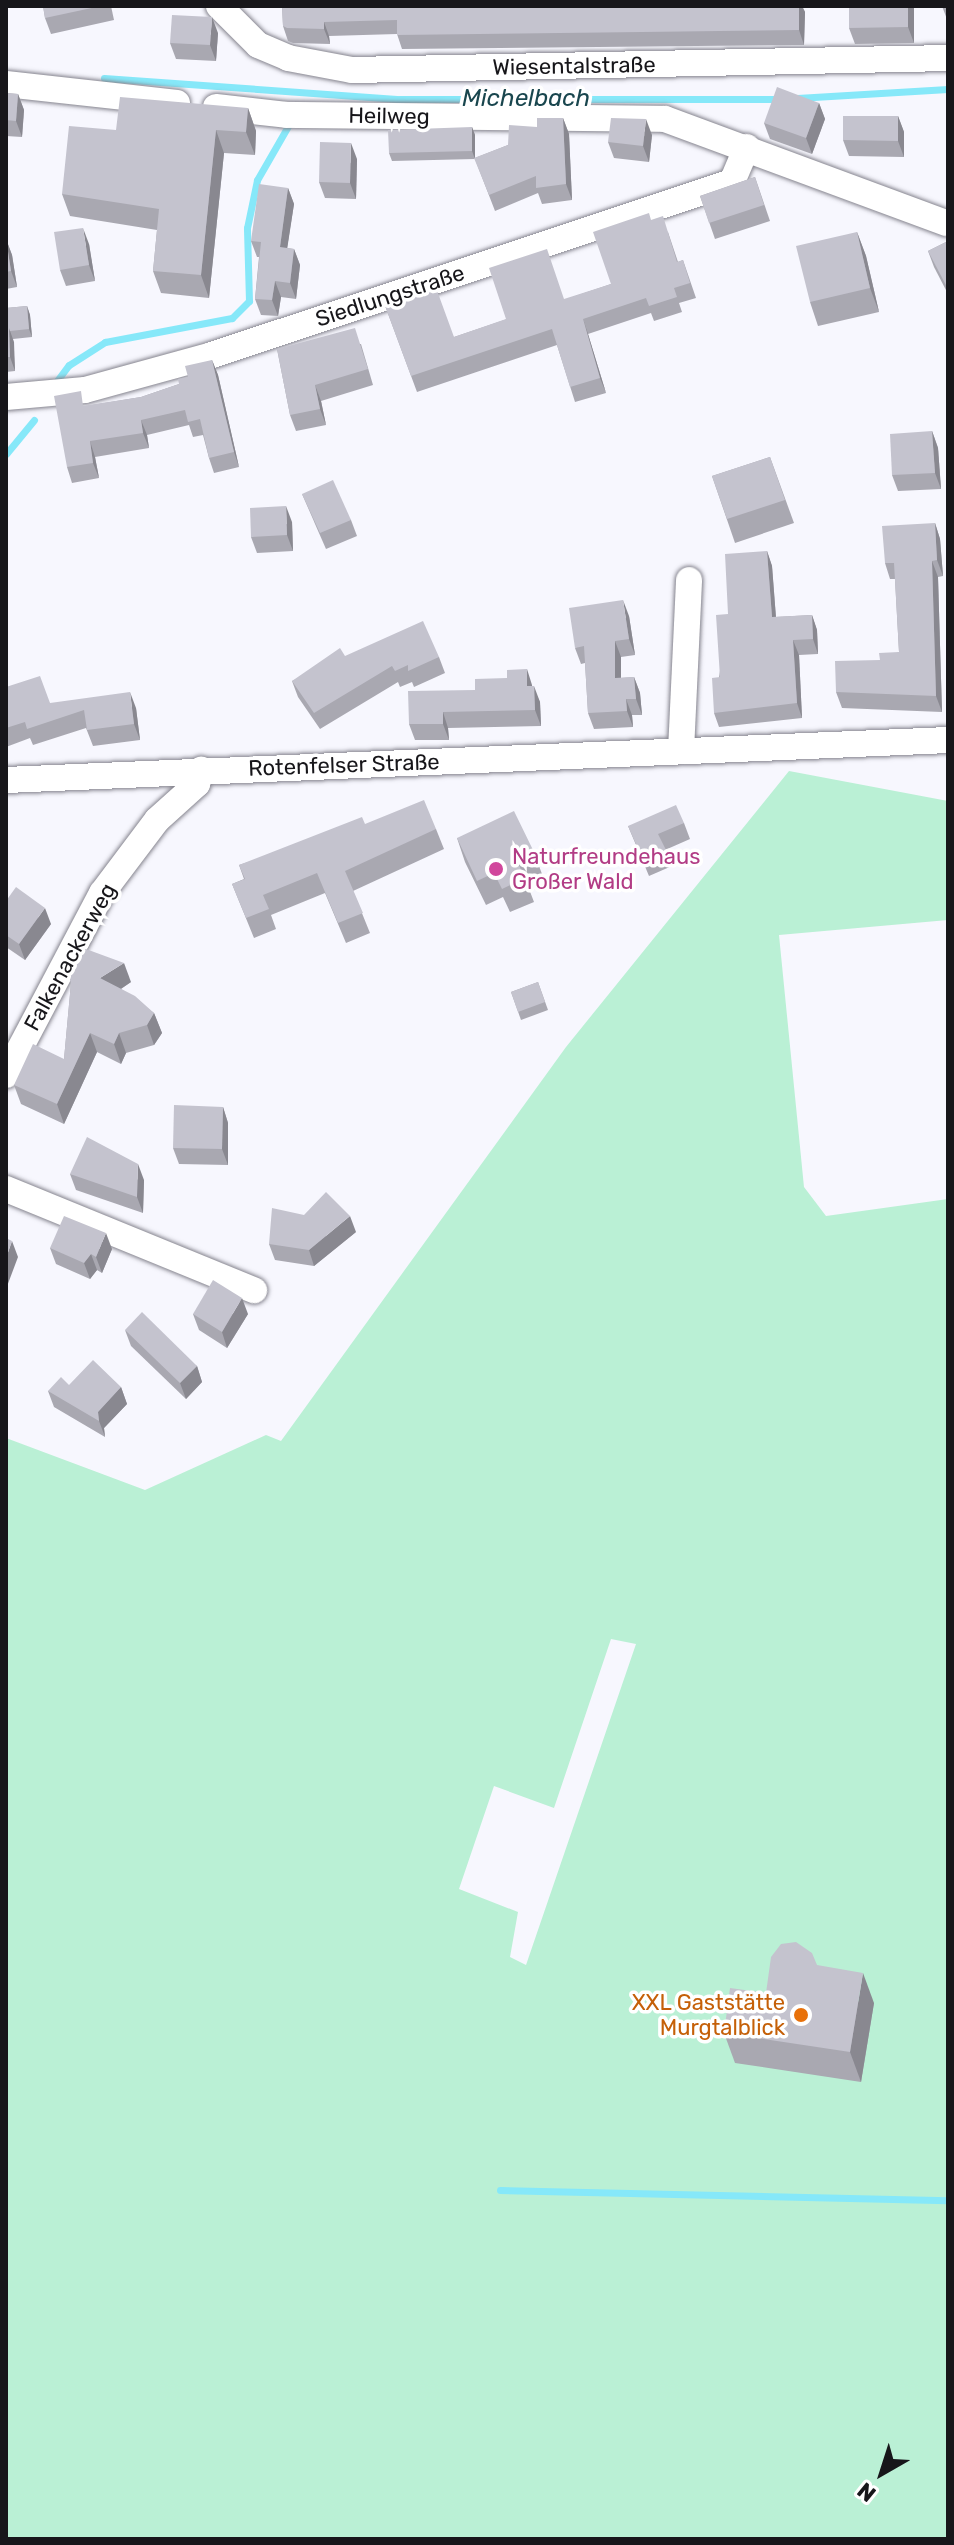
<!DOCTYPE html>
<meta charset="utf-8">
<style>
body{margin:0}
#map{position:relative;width:954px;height:2545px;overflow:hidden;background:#f7f7fe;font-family:Rubik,sans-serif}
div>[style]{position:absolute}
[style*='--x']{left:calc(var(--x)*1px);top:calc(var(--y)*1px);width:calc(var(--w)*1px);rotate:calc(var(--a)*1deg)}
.green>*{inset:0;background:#baf0d5}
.stream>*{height:7px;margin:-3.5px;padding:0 3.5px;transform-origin:3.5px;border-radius:3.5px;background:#86e8f9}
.roads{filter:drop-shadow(0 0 2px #85848e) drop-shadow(0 0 2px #85848e)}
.street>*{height:26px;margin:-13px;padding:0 13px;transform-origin:13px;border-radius:13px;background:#fff}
.wall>*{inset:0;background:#a9a8b1}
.shaded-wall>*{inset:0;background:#898890}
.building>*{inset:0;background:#c4c3ce}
.dots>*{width:22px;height:22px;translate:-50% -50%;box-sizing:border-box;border:4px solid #fff;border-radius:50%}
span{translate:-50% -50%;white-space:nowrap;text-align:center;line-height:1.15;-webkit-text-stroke:7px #fff;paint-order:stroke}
.street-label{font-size:22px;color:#17161a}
.hotel-label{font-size:22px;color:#b23c85}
.left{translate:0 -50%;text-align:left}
.food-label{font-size:22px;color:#c56008}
.right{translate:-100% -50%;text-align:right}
.water-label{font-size:24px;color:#19464e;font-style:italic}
.frame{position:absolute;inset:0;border:8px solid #17161a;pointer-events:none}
.north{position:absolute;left:842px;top:2433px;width:80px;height:80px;-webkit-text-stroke:6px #fff;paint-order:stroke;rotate:219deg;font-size:22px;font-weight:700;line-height:32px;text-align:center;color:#17161a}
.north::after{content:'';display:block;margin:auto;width:28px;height:36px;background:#17161a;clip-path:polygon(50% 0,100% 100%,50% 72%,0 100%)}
</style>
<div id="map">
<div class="green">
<i style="clip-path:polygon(evenodd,789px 771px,948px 801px,948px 920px,779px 935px,804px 1187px,826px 1216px,948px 1199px,948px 2539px,6px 2539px,6px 1438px,145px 1490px,266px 1435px,281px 1441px,566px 1047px,789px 771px,611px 1639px,636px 1644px,526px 1965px,510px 1957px,518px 1912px,459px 1889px,494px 1786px,554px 1808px,611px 1639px)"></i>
</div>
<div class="stream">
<i style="--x:104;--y:78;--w:297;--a:4.1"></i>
<i style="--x:400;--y:99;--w:381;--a:0"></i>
<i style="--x:797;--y:98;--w:151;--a:-3.4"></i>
<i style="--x:56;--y:382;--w:21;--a:-53"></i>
<i style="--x:69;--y:365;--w:43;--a:-32.6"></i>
<i style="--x:105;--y:342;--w:129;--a:-10.7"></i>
<i style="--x:232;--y:318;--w:24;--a:-45"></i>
<i style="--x:249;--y:301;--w:73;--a:-91.6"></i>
<i style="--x:247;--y:228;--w:49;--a:-78.2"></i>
<i style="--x:257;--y:180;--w:62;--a:-60.1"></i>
<i style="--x:6;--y:454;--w:44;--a:-50.5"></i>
<i style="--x:500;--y:2190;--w:448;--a:1.3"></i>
</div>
<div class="roads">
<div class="street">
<i style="--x:219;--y:6;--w:55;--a:45"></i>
<i style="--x:258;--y:45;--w:33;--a:23"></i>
<i style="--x:288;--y:58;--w:65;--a:10.6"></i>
<i style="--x:352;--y:70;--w:596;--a:-1.15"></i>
<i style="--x:6;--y:84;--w:172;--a:6.3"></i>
<i style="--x:216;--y:107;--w:71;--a:6.4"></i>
<i style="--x:287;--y:115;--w:378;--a:0.6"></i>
<i style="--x:665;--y:119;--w:300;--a:20.3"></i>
<i style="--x:6;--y:397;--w:79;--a:-5.1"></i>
<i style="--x:85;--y:390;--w:132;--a:-15.4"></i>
<i style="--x:212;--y:355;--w:548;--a:-18.4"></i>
<i style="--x:732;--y:182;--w:38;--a:-67"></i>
<i style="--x:681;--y:751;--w:171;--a:-87.3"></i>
<i style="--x:6;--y:780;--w:943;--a:-2.43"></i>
<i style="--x:6;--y:1075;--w:206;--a:-62.2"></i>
<i style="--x:102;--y:893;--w:91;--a:-53"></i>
<i style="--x:157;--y:820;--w:54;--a:-42"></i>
<i style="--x:197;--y:784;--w:15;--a:-74"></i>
<i style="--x:6;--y:1189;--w:268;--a:22.2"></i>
</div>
</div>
<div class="wall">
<i style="clip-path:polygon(43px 6px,111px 6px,114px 20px,51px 34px,45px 18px)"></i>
<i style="clip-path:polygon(282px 6px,802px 6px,805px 12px,804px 45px,402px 49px,397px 34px,329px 36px,330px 44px,293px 43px,288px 41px,283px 26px)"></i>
<i style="clip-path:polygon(849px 6px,914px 6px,914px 43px,855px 44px,849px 28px)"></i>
<i style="clip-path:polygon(942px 6px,948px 6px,948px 22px)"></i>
<i style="clip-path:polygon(218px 33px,216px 61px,176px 59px,170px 43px)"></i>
<i style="clip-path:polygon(6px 93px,18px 94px,24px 110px,22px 137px,6px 136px)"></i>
<i style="clip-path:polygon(819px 103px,825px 119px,812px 154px,770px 139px,764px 123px)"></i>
<i style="clip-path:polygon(248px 108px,256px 131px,255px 155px,224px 153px,209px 298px,161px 293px,153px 271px,157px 230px,70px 216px,62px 194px,116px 130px)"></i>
<i style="clip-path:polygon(898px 116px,904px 132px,904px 157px,849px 156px,843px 140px)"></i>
<i style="clip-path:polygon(563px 118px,569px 134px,572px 200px,542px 204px,538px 193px,495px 211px,475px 159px,392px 161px,389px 153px,472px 127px,475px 135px,475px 158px,508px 145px,537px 127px)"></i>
<i style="clip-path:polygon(652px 135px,649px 162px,614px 158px,608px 142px)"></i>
<i style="clip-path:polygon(357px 159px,356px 199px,325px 198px,319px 182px)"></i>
<i style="clip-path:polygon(755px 177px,770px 221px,715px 239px,700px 196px)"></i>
<i style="clip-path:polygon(288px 188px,294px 204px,287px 248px,294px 249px,300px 265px,296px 299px,281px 297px,278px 316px,261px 315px,255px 299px,259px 257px,257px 257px,251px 241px)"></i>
<i style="clip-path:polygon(651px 220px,668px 232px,678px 262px,683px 260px,696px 298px,679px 303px,682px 312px,654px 321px,651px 313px,588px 334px,606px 393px,575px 402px,557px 345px,417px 392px,384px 303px,454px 337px,611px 284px)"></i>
<i style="clip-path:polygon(857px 232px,866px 256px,879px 312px,818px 326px,810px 302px)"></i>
<i style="clip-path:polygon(6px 239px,12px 255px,17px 287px,6px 289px)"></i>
<i style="clip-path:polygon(948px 241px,948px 294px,934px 267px,928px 251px)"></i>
<i style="clip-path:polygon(89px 244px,95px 281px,66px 286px,60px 270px)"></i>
<i style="clip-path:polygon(27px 306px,30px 315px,32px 337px,13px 339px,15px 371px,6px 372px,6px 308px)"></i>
<i style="clip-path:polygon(361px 344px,373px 385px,321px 401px,326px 425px,296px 431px,290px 415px,277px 349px)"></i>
<i style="clip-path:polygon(212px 360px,218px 375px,239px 467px,214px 473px,209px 458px,203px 435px,193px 437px,189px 425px,147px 435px,149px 448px,95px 457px,99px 478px,72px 483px,67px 467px,86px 406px,141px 397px,179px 384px)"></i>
<i style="clip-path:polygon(932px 431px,938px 448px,941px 489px,898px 491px,892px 475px)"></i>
<i style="clip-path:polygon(770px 457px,794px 523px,735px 543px,712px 476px)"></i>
<i style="clip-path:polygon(302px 494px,351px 520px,357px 536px,326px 549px)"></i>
<i style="clip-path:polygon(292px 522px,293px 551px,257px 553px,251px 537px)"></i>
<i style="clip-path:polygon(935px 523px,940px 539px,943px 576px,938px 577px,942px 712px,842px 708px,836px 692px,880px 660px,899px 652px,895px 579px,890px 579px,885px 563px)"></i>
<i style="clip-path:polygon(767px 551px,772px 566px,776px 617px,812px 615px,817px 630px,818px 654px,799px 655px,802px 718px,719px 727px,714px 713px,728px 614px)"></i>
<i style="clip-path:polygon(629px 616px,635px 655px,621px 657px,621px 678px,634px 677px,640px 693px,642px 715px,632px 715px,633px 727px,594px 729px,588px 713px,585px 663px,581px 664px,575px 648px)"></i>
<i style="clip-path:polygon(345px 656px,439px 657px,445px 673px,414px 687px,412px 682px,400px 687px,398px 682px,320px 729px,298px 697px,292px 681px)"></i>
<i style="clip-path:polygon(532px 686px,540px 702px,541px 726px,448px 728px,449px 740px,415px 740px,409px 724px,475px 690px)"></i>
<i style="clip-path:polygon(6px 687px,50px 703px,136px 708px,140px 740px,93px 746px,86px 728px,33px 745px,30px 738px,6px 747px)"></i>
<i style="clip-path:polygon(684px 823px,690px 839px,665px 850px,672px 866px,649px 876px,628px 826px)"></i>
<i style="clip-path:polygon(365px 824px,436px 829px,444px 849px,353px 891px,370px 933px,346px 943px,325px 893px,271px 915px,276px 929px,254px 938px,232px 884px,244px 879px,239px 865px)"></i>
<i style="clip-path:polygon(457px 838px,533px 850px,542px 874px,526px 881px,534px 902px,510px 912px,503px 897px,486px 905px,465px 862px)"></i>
<i style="clip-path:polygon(6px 901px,51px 924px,25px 960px,6px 947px)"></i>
<i style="clip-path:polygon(131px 982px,121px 989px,154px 1013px,162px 1033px,154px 1045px,126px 1053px,121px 1064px,97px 1052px,64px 1124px,21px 1104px,14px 1085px,64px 1059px,71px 983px)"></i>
<i style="clip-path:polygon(538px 982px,548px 1010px,521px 1020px,511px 992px)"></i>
<i style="clip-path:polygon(223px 1107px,228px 1123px,228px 1165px,179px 1164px,173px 1148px)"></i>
<i style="clip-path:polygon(70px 1174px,144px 1180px,143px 1213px,76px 1190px)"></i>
<i style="clip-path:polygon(356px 1232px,314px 1266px,275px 1260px,269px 1244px)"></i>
<i style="clip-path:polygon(50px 1248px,112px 1249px,102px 1273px,97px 1270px,90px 1279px,56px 1264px)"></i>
<i style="clip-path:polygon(193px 1314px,248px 1314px,227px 1348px,199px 1330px)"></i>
<i style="clip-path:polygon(125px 1330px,197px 1366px,202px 1382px,186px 1399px,131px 1346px)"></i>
<i style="clip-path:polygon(69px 1385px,121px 1387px,127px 1404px,104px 1428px,105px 1437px,54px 1407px,48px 1391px)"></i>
<i style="clip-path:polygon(766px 1993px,874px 2003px,861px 2082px,735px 2063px,724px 2033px)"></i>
</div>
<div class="shaded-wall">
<i style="clip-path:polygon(799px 6px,802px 6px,805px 12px,804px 45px,799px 30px)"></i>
<i style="clip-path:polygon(908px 6px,914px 6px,914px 43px,908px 27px)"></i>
<i style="clip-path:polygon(212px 17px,218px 33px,216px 61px,210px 45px)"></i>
<i style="clip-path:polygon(324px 22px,329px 36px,330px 44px,324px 29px)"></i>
<i style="clip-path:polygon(18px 94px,24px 110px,22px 137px,16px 121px)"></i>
<i style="clip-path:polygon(819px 103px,825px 119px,812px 154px,806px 138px)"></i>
<i style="clip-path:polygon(248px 108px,256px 131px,255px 155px,246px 132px)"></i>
<i style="clip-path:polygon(898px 116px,904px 132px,904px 157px,898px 141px)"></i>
<i style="clip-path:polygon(563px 118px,569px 134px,572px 200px,566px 184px)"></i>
<i style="clip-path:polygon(646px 119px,652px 135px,649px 162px,643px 146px)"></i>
<i style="clip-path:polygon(472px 127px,475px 135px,475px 159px,472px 151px)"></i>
<i style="clip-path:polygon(216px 130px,224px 153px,209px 298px,201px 275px)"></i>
<i style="clip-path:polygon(351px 143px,357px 159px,356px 199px,350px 183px)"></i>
<i style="clip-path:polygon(288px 188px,294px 204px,285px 263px,280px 247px)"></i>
<i style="clip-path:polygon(83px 228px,89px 244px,95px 281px,89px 265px)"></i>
<i style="clip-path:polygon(857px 232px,866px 256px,879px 312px,870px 288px)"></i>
<i style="clip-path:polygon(6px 239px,12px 255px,17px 287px,11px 271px)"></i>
<i style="clip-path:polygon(294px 249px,300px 265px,296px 299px,290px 283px)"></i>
<i style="clip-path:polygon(275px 281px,281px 297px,278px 316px,272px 300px)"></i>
<i style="clip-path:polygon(27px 306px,30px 315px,32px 337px,29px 329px)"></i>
<i style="clip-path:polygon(583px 319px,588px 334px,606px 393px,600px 378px)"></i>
<i style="clip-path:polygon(9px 328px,14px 342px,15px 371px,10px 357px)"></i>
<i style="clip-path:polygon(212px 360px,218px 375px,239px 467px,234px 452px)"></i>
<i style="clip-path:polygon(315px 385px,321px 401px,326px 425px,320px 409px)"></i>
<i style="clip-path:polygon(141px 420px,147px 435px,149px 448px,143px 433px)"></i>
<i style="clip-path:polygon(932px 431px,938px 448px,941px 489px,935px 473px)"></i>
<i style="clip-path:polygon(90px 441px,95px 457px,99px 478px,93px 463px)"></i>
<i style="clip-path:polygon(286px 506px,292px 522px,293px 551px,287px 535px)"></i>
<i style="clip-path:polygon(935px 523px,940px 539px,943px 576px,937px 560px)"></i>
<i style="clip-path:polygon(767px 551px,772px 566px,777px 632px,772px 617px)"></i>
<i style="clip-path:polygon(932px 561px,938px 577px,942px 712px,936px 696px)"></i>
<i style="clip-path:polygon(623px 600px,629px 616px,635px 655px,629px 639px)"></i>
<i style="clip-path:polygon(812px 615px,817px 630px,818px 654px,813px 639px)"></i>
<i style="clip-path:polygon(793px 640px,799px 655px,802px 718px,797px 703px)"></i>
<i style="clip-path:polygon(615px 641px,621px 657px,621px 694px,615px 678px)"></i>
<i style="clip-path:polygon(527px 669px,532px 685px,533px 702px,527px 686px)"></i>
<i style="clip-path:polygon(634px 677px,640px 693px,642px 715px,636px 699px)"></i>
<i style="clip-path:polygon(534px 686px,540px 702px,541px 726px,535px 710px)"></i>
<i style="clip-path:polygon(130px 692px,136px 708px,140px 740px,134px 724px)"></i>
<i style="clip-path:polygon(626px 699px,632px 715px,633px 727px,627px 711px)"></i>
<i style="clip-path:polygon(443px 712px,448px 728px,449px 740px,443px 724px)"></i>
<i style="clip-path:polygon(45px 908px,51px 924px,25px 960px,19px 944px)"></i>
<i style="clip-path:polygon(124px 963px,131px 982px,107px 998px,100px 978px)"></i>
<i style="clip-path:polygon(154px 1013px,162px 1033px,154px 1045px,147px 1025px)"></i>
<i style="clip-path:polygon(90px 1033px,97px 1052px,64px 1124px,57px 1104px)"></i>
<i style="clip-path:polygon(119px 1033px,126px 1053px,121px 1064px,114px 1044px)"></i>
<i style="clip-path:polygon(223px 1107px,228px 1123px,228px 1165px,222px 1149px)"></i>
<i style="clip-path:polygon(138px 1164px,144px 1180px,143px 1213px,137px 1197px)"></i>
<i style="clip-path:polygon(350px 1216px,356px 1232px,314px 1266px,309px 1250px)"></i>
<i style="clip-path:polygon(106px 1233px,112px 1249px,102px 1273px,96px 1257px)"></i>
<i style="clip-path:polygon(12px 1241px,18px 1257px,6px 1289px,6px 1258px)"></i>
<i style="clip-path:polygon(91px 1254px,97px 1270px,90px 1279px,84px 1263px)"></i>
<i style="clip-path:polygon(242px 1298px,248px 1314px,227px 1348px,222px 1332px)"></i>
<i style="clip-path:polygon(197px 1366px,202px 1382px,186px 1399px,180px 1383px)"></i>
<i style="clip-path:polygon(121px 1387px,127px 1404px,104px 1428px,105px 1437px,99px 1421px,98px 1412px)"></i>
<i style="clip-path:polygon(863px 1973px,874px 2003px,861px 2082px,850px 2052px)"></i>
</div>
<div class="building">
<i style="clip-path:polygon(43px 6px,101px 6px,45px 18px)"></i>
<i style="clip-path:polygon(282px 6px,799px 6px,799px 30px,397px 35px,397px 20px,324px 22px,324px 29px,287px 28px,283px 26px)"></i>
<i style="clip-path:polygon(849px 6px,908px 6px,908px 27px,849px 28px)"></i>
<i style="clip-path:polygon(172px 15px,212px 17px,210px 45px,170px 43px)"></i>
<i style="clip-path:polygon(777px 87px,819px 103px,806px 138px,764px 123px)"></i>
<i style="clip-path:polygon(6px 93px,18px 94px,16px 121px,6px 120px)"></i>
<i style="clip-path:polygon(120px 97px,248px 108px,246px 132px,216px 130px,201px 275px,153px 271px,159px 209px,62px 194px,69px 126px,116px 130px)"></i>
<i style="clip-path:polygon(843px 116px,898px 116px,898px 141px,843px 140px)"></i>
<i style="clip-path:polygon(537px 118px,563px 118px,566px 184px,536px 188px,536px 176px,489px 195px,474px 158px,508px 145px,509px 125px,537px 127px)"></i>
<i style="clip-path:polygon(611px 118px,646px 119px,643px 146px,608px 142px)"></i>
<i style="clip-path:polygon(472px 127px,472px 151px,389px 153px,388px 130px)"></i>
<i style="clip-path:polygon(320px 142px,351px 143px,350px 183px,319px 182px)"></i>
<i style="clip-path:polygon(755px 177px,764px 205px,709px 223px,700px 196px)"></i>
<i style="clip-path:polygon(259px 184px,288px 188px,280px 247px,294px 249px,290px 283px,275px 281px,272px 300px,255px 299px,261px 242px,251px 241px)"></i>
<i style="clip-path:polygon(649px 213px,651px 220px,663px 216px,677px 262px,683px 260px,690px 283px,674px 288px,677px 297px,649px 306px,646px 298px,583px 319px,600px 378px,570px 387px,552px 329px,411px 376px,384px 303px,435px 285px,454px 337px,506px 319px,489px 268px,547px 249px,564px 299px,611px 284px,593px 232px)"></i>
<i style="clip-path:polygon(83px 228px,89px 265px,60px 270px,54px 232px)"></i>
<i style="clip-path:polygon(857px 232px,870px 288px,810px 302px,796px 246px)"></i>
<i style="clip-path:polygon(6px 239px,11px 271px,6px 272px)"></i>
<i style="clip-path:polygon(948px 241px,948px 289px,928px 251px)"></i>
<i style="clip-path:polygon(27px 306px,29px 329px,10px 331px,9px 328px,6px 328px,6px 308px)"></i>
<i style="clip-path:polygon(6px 328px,9px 328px,10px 357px,6px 357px)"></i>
<i style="clip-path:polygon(355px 328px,368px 369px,315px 385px,320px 409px,290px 415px,277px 349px)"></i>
<i style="clip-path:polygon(212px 360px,234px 452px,209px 458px,200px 419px,188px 422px,185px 410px,141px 420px,143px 433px,90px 441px,93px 463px,67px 467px,54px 396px,81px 391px,83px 406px,141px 397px,179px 384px,178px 379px,188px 377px,185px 366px)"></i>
<i style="clip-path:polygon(932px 431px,935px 473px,892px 475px,890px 434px)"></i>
<i style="clip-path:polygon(770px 457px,785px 500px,727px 519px,712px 476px)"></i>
<i style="clip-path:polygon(333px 480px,351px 520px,320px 533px,302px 494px)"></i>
<i style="clip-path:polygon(286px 506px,287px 535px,251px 537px,250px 508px)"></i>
<i style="clip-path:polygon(935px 523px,937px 560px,932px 561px,936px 696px,836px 692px,835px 661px,880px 660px,879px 653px,899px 652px,894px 563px,885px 563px,882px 526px)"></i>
<i style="clip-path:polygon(767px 551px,772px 617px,812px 615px,813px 639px,793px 640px,797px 703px,714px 713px,712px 678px,720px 677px,716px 615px,728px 614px,725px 554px)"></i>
<i style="clip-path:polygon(623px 600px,629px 639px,615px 641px,615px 678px,634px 677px,636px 699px,626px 699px,627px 711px,588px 713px,584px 646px,575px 648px,569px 608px)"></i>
<i style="clip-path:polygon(423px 621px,439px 657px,408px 671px,408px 665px,395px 671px,392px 666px,314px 713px,292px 681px,340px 648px,345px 656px)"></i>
<i style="clip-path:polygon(527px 669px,527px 686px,534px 686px,535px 710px,443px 712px,443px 724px,409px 724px,408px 691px,475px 690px,475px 679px,507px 678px,507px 670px)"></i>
<i style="clip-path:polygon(40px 676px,50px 703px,130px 692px,134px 724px,87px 730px,84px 710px,27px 729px,25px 722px,6px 728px,6px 687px)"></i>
<i style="clip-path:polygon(424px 800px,436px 829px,345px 871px,363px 913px,338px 923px,317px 873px,263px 895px,269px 909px,246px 918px,232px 884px,245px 879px,239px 865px,362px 817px,365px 824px)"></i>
<i style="clip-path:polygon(676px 805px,684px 823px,658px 834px,666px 850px,643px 860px,628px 826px)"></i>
<i style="clip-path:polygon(514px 811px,533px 850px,516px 859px,525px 878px,502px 889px,494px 873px,477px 881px,457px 838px)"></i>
<i style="clip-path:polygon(16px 887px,45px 908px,19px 944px,6px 935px,6px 901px)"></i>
<i style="clip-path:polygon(75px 945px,124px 963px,100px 978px,135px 996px,154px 1013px,147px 1025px,119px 1033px,114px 1044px,90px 1033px,57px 1104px,14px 1085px,33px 1044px,64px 1059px,71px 983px,65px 964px)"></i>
<i style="clip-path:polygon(538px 982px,545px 1002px,518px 1012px,511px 992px)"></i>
<i style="clip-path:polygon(174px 1105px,223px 1107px,222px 1149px,173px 1148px)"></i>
<i style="clip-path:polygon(87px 1137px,138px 1164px,137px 1197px,70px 1174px)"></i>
<i style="clip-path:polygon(326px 1192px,350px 1216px,309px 1250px,269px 1244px,272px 1208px,304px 1215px)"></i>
<i style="clip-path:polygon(64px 1216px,106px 1233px,96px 1257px,91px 1254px,84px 1263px,50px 1248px)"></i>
<i style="clip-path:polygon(6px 1238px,12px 1241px,6px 1258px)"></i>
<i style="clip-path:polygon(213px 1280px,242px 1298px,222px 1332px,193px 1314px)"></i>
<i style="clip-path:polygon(142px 1312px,197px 1366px,180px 1383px,125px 1330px)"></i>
<i style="clip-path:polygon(93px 1360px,121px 1387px,98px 1412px,99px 1421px,48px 1391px,61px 1377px,69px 1385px)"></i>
<i style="clip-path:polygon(796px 1942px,812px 1953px,817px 1965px,863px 1973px,850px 2052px,724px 2033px,730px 1988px,766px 1993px,771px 1957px,781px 1944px)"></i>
</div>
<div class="dots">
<i style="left:496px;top:869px;background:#d1479c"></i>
<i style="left:801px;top:2015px;background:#e8710a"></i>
</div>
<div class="street-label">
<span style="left:574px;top:66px;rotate:-1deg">Wiesentalstraße</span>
<span style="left:389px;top:116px;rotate:1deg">Heilweg</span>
<span style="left:390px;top:296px;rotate:-18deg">Siedlungstraße</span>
<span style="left:344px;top:765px;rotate:-2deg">Rotenfelser Straße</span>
<span style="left:70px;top:957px;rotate:-61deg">Falkenackerweg</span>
</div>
<div class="hotel-label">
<span class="left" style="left:512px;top:869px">Naturfreundehaus<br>Großer Wald</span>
</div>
<div class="food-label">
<span class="right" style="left:785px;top:2015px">XXL Gaststätte<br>Murgtalblick</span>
</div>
<div class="water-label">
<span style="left:526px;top:99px">Michelbach</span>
</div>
<div class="frame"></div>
<div class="north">N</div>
</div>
